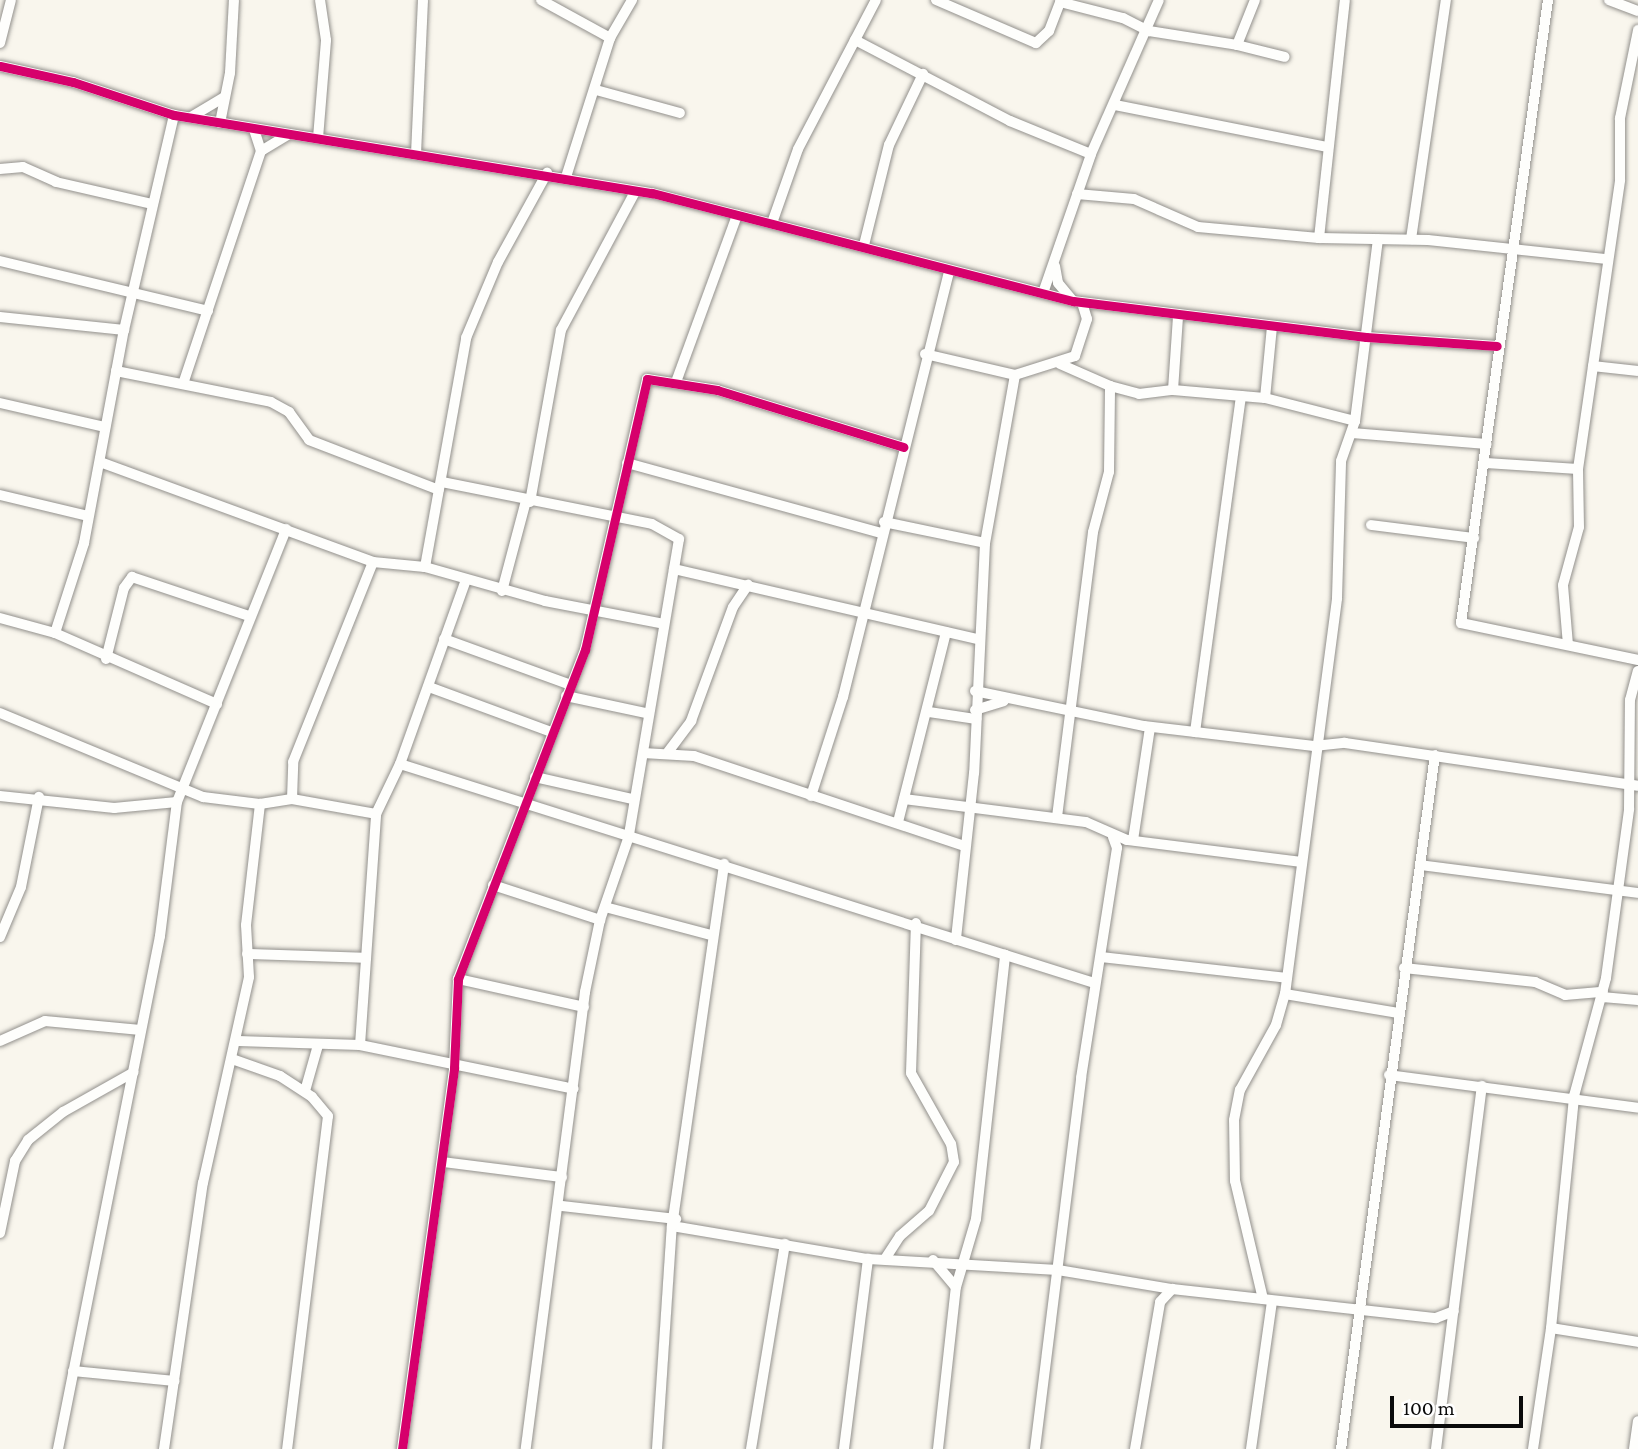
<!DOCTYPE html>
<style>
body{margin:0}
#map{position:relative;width:1638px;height:1449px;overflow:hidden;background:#f9f6ed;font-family:"Crimson Pro",serif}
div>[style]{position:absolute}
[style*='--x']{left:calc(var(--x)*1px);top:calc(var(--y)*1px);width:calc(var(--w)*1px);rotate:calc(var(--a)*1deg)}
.roads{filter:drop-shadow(0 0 2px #92908c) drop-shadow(0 0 2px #92908c)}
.minor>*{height:10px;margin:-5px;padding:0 5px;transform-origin:5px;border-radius:5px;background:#fefefc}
.cycleway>*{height:9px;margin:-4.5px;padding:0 4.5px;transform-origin:4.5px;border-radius:4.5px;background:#d6006c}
span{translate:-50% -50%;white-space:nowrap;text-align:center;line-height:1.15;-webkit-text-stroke:7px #fff;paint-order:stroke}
.scale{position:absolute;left:1390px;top:1396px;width:133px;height:32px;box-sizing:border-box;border:4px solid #0a0a0a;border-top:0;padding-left:9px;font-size:21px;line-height:24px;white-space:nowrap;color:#0a0a0a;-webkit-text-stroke:5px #fff;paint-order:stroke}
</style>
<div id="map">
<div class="roads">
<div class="minor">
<i style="--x:541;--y:0;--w:79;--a:28.8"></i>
<i style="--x:936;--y:0;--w:109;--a:23.3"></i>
<i style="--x:1036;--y:43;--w:18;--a:-43"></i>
<i style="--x:1049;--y:31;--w:33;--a:-69"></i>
<i style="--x:1548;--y:0;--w:629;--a:97.95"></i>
<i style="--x:1461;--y:623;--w:181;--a:11.8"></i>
<i style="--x:1609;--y:0;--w:31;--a:21"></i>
<i style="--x:1060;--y:2;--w:65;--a:14.3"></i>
<i style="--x:1123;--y:18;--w:29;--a:27"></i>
<i style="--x:1149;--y:31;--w:89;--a:9"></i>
<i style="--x:1237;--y:45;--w:48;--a:-68.2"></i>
<i style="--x:855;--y:40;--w:175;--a:27.6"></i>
<i style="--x:1010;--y:121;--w:87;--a:22.2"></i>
<i style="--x:0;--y:43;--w:44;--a:-75.7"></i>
<i style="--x:1237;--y:45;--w:49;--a:14"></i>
<i style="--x:0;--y:66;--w:75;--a:12.4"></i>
<i style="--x:73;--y:82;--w:106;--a:18.1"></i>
<i style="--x:174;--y:115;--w:484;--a:9.3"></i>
<i style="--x:652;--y:193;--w:435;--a:14.4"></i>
<i style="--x:1073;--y:301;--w:295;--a:7"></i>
<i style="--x:1366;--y:337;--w:131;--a:3.9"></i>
<i style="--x:596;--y:90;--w:87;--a:15.3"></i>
<i style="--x:1115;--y:105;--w:217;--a:11.2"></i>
<i style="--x:191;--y:117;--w:39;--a:-31"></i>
<i style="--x:220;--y:123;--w:51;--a:-78.7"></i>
<i style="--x:230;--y:73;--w:73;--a:-86.9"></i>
<i style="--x:318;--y:138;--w:98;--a:-85.3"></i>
<i style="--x:326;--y:40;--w:40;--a:-98.5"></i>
<i style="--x:261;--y:151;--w:31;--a:-31"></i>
<i style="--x:416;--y:154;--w:154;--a:-87.4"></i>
<i style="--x:0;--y:169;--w:23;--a:-5"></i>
<i style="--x:23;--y:167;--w:36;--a:24"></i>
<i style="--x:56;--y:182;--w:98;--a:12.9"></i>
<i style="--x:566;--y:177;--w:146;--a:-72.4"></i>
<i style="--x:610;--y:38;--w:44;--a:-59.9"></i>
<i style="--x:1077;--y:194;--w:57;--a:5"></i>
<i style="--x:1134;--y:199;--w:70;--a:23.6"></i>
<i style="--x:1198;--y:227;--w:121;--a:5.2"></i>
<i style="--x:1319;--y:238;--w:109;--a:1.1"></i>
<i style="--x:1428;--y:240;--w:180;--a:6.1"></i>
<i style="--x:772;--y:223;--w:78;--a:-70.6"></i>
<i style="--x:798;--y:149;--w:168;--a:-62.4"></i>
<i style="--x:1319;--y:238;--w:239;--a:-83.8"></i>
<i style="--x:1411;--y:239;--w:242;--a:-81.7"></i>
<i style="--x:864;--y:245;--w:103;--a:-76"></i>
<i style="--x:889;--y:145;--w:79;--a:-64.4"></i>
<i style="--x:0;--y:261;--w:214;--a:13.5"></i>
<i style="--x:1055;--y:266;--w:17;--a:80"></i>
<i style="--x:1058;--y:283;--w:23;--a:50"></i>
<i style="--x:1043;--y:293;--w:147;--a:-70.9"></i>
<i style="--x:1091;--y:154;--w:168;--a:-66.2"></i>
<i style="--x:0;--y:317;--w:125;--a:6"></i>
<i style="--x:925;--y:354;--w:92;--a:13.1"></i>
<i style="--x:1015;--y:375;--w:171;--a:100.1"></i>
<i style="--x:985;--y:543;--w:230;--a:92.7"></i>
<i style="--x:974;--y:773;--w:168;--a:96.2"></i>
<i style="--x:1060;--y:364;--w:55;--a:23.7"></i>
<i style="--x:1593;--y:366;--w:45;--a:6.3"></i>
<i style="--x:116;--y:371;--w:158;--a:11.3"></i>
<i style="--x:271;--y:402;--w:21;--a:29"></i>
<i style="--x:289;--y:412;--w:34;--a:54"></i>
<i style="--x:309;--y:440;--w:139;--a:21"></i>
<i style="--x:1015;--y:375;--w:63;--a:-17.6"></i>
<i style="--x:1075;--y:356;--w:39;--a:-72"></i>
<i style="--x:1087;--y:319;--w:17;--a:-107"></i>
<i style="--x:676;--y:382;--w:178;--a:-69.9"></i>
<i style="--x:183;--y:384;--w:246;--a:-71.5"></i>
<i style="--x:261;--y:151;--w:23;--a:-108"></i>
<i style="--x:1173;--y:390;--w:74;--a:-86.1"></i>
<i style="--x:1265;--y:398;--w:72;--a:-84.4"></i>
<i style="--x:0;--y:403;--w:108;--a:12.9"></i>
<i style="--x:1352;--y:433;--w:135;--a:4.7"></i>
<i style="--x:100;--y:462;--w:291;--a:20.1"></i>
<i style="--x:373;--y:562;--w:52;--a:5.5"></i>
<i style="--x:425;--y:567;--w:125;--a:15.8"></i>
<i style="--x:545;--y:601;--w:121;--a:10.9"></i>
<i style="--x:627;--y:463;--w:264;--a:15.4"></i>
<i style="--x:1486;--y:463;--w:92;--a:3.7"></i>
<i style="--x:442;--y:482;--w:214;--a:11.3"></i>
<i style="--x:652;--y:524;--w:31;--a:29"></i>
<i style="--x:679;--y:539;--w:304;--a:99.6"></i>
<i style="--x:628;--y:839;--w:86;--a:109.1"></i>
<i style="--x:600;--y:920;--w:74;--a:101.8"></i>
<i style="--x:585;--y:992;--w:461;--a:97.4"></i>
<i style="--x:0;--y:495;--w:90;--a:13.4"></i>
<i style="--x:530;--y:502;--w:175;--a:-79.8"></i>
<i style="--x:561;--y:330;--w:157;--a:-61.8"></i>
<i style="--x:884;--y:522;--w:103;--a:11.7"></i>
<i style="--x:1371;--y:525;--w:104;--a:7.2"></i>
<i style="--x:425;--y:567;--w:233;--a:-79.8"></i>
<i style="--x:466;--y:338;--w:82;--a:-67.2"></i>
<i style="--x:498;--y:262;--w:102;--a:-61.2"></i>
<i style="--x:674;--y:569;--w:311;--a:13"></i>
<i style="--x:502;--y:591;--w:93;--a:-75.1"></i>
<i style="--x:0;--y:618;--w:57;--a:15.3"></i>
<i style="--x:55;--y:633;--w:177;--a:23.7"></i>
<i style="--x:55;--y:633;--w:95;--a:-72.1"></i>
<i style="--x:84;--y:543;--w:217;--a:-79.4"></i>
<i style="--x:124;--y:330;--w:221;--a:-76.9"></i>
<i style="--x:444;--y:639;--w:135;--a:19.9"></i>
<i style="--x:1568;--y:645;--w:60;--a:-94.8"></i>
<i style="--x:1563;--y:585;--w:60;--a:-74.6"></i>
<i style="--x:1579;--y:527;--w:58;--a:-91"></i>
<i style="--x:1578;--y:469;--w:292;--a:-81.7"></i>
<i style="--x:1620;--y:180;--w:62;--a:-90"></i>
<i style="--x:1620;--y:118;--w:90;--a:-78.4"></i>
<i style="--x:106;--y:659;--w:73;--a:-75.8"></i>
<i style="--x:124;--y:588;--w:14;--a:-54"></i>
<i style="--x:132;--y:577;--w:123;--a:18.4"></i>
<i style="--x:429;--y:687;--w:130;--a:20.2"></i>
<i style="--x:975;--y:691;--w:173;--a:11.7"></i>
<i style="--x:1144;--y:726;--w:171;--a:6.7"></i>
<i style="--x:1314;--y:746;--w:31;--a:-6"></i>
<i style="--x:1345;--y:743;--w:296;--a:8.3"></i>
<i style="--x:566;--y:696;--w:82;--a:12"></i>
<i style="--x:975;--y:710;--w:30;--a:-17"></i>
<i style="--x:929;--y:712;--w:48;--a:8.5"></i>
<i style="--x:0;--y:713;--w:220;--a:22.5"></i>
<i style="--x:203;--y:797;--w:57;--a:7"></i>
<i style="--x:260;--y:804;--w:32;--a:-9"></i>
<i style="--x:292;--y:799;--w:85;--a:10.1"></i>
<i style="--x:1195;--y:732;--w:339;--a:-82.2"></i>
<i style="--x:668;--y:752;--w:39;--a:-53"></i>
<i style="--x:691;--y:721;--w:121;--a:-69.8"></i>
<i style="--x:733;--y:607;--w:27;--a:-56"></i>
<i style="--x:643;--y:753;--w:51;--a:3.4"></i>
<i style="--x:694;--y:756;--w:285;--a:18.4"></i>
<i style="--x:400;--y:764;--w:728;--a:17.51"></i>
<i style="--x:535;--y:777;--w:99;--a:12.8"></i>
<i style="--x:0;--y:796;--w:115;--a:6"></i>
<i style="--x:114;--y:808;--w:63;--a:-5.4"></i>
<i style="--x:811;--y:796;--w:104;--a:-72.1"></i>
<i style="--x:843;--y:697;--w:438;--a:-76"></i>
<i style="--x:292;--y:799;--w:37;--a:-88"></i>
<i style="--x:293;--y:762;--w:215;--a:-68.2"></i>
<i style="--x:904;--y:799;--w:183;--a:7.2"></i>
<i style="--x:1086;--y:822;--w:45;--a:23.7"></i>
<i style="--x:1127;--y:840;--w:175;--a:7.2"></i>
<i style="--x:1057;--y:817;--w:287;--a:-82.8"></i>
<i style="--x:1093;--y:532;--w:62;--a:-75.1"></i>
<i style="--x:1109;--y:472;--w:86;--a:-89.3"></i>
<i style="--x:1110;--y:386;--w:30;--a:15"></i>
<i style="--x:1139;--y:394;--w:34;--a:-7"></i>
<i style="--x:1173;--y:390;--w:92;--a:5"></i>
<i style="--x:1265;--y:398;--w:93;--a:14.3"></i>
<i style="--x:898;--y:822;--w:196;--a:-75.8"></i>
<i style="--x:1133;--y:840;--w:114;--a:-81.4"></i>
<i style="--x:1420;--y:865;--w:220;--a:7.3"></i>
<i style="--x:493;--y:885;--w:113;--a:18.1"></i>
<i style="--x:605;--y:907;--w:110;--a:14.8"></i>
<i style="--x:0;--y:937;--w:54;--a:-67.2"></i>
<i style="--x:21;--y:887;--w:92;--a:-78.7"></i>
<i style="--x:247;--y:954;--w:119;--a:1.9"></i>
<i style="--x:1101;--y:957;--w:187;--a:6.4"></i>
<i style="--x:1404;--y:968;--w:132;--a:6.1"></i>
<i style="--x:1535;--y:982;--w:33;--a:23"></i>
<i style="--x:1565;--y:995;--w:38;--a:-5"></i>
<i style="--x:458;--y:979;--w:129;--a:12.5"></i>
<i style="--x:1285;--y:994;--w:115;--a:9.5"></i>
<i style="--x:1602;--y:997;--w:36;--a:5"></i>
<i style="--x:0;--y:1041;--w:49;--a:-24"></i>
<i style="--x:45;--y:1021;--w:96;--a:5.4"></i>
<i style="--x:238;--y:1041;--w:122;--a:1.9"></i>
<i style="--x:360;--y:1045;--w:218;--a:11.6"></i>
<i style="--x:360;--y:1045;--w:232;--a:-86"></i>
<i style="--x:376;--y:814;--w:55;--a:-64.4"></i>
<i style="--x:400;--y:764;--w:195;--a:-70.3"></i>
<i style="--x:232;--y:1059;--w:51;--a:19.5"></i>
<i style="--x:280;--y:1076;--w:38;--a:33"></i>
<i style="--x:312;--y:1097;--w:25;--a:50"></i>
<i style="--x:328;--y:1116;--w:336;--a:97"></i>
<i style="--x:1389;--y:1075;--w:251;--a:7.5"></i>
<i style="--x:305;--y:1091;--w:48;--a:-74.2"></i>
<i style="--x:443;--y:1162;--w:120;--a:7.2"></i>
<i style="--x:562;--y:1206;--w:115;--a:6.5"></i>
<i style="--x:672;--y:1226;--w:199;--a:9.6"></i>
<i style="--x:868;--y:1259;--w:190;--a:3.3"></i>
<i style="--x:1058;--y:1270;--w:116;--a:9.5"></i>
<i style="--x:1172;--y:1289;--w:266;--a:6.3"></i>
<i style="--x:1436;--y:1318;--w:19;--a:-21"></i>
<i style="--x:0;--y:1233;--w:74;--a:-78.2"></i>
<i style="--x:15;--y:1161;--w:25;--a:-58"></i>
<i style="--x:28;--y:1140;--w:45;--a:-38.7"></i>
<i style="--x:63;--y:1112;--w:81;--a:-29.4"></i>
<i style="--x:885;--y:1259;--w:27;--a:-57"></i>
<i style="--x:900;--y:1236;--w:38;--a:-41"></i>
<i style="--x:929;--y:1211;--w:55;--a:-63"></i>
<i style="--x:954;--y:1162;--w:18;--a:-99"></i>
<i style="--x:951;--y:1144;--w:81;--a:-119.4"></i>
<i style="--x:911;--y:1073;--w:150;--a:-88.1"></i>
<i style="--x:933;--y:1260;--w:35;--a:50"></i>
<i style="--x:1263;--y:1299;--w:121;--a:-103.3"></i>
<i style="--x:1235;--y:1181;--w:61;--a:-90.9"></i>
<i style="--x:1234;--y:1120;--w:31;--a:-79"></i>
<i style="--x:1240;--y:1090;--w:74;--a:-61"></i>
<i style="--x:1276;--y:1025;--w:32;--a:-74"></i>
<i style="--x:1285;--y:994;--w:399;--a:-82.5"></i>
<i style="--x:1337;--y:598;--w:137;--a:-88.3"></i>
<i style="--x:1341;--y:461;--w:42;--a:-70.7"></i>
<i style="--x:1355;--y:421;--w:183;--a:-82.8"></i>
<i style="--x:1551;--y:1328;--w:88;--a:9.1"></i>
<i style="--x:73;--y:1371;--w:102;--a:5.6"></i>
<i style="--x:58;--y:1449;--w:523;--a:-78.75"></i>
<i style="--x:160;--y:936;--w:135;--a:-82.8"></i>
<i style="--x:177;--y:802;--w:294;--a:-68.2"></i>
<i style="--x:164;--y:1449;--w:269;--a:-81.7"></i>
<i style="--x:203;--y:1183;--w:211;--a:-77.4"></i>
<i style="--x:249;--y:977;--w:52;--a:-93.3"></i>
<i style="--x:246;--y:925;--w:122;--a:-83.4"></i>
<i style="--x:402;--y:1449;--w:385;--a:-82.2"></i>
<i style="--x:454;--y:1068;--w:89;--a:-87.4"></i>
<i style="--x:458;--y:979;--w:353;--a:-68.9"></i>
<i style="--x:585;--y:650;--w:278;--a:-77.1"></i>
<i style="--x:647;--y:379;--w:71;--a:8.9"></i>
<i style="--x:717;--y:390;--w:195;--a:17"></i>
<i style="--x:657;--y:1449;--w:224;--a:-86.2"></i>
<i style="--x:672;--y:1226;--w:366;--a:-81.8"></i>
<i style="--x:751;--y:1449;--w:208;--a:-80.6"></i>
<i style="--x:844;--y:1449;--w:192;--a:-82.8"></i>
<i style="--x:938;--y:1449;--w:163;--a:-83.7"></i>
<i style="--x:956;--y:1287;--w:71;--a:-73.6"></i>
<i style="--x:976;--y:1219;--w:266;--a:-83.7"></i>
<i style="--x:1035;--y:1449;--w:374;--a:-82.9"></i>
<i style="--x:1081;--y:1078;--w:233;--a:-81.1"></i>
<i style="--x:1117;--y:848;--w:12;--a:-110"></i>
<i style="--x:1135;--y:1449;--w:149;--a:-80.3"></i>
<i style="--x:1160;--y:1302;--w:18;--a:-47"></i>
<i style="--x:1251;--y:1449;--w:149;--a:-81.9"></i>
<i style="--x:1341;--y:1449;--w:700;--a:-82.29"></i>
<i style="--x:1436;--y:1449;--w:366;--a:-82.8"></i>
<i style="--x:1533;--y:1449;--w:122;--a:-81.5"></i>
<i style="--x:1551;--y:1328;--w:233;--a:-84.3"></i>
<i style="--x:1574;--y:1096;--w:122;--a:-74.8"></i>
<i style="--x:1606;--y:978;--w:171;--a:-82.2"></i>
<i style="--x:1629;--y:809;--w:109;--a:-89.5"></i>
<i style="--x:1630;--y:700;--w:30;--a:-75"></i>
<i style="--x:1634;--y:1449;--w:28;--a:-82"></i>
</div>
</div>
<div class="cycleway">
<i style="--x:0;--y:66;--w:75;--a:12.4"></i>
<i style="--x:73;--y:82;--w:106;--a:18.1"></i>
<i style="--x:174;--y:115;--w:484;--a:9.3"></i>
<i style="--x:652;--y:193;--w:435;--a:14.4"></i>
<i style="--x:1073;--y:301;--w:295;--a:7"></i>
<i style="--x:1366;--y:337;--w:131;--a:3.9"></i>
<i style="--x:402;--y:1449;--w:385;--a:-82.2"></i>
<i style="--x:454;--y:1068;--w:89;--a:-87.4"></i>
<i style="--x:458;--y:979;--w:353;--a:-68.9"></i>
<i style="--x:585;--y:650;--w:278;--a:-77.1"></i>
<i style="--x:647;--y:379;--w:71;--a:8.9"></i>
<i style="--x:717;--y:390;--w:195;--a:17"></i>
</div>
<div class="scale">100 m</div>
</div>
